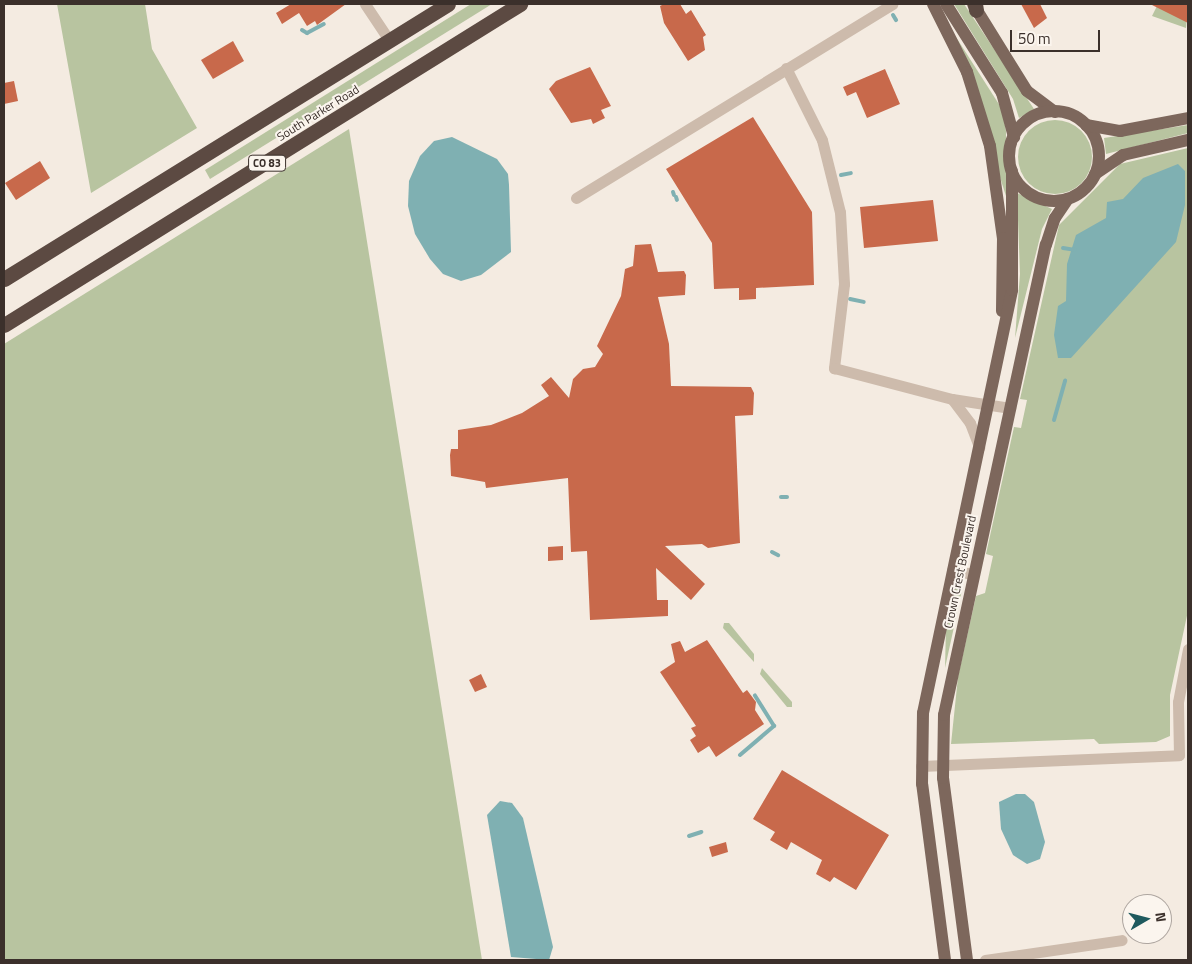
<!DOCTYPE html>
<style>
body{margin:0}
#map{position:relative;width:1192px;height:964px;overflow:hidden;background:#f4ebe1;font-family:"Titillium Web",sans-serif}
div>[style]{position:absolute}
[style*='--x']{left:calc(var(--x)*1px);top:calc(var(--y)*1px);width:calc(var(--w)*1px);rotate:calc(var(--a)*1deg)}
.green>*{inset:0;background:#b8c4a0}
.round{border-radius:50%}
.water>*{inset:0;background:#7fb0b2}
.stream>*{height:4px;margin:-2px;padding:0 2px;transform-origin:2px;border-radius:2px;background:#7fb0b2}
.building>*{inset:0;background:#c8694b}
.minor>*{height:11px;margin:-5.5px;padding:0 5.5px;transform-origin:5.5px;border-radius:5.5px;background:#cdbbac}
.major>*{height:12px;margin:-6px;padding:0 6px;transform-origin:6px;border-radius:6px;background:#7d675c}
.major>.ring{margin:-6px;padding:0;box-sizing:content-box;background:none;border:12px solid #7d675c;border-radius:50%}
.highway>*{height:15px;margin:-7.5px;padding:0 7.5px;transform-origin:7.5px;border-radius:7.5px;background:#5c4a42}
span{translate:-50% -50%;white-space:nowrap;text-align:center;line-height:1.15;-webkit-text-stroke:4px #fbf5ee;paint-order:stroke}
.shield-label span{padding:1px 4px;background:#fbf5ee;border:1px solid;border-radius:4px;-webkit-text-stroke-width:0}
.shield-label{font-size:11px;color:#3b302b;font-weight:700}
.street-label{font-size:12px;color:#3b302b}
.frame{position:absolute;inset:0;border:5px solid #3b302b;pointer-events:none}
.north{position:absolute;left:1122px;top:894px;width:50px;height:50px;box-sizing:border-box;background:#fbf5ee;border:1px solid #aea6a0;border-radius:50%;rotate:82deg;font-size:14px;font-weight:700;line-height:20px;text-align:center;color:#3b302b}
.north::after{content:'';display:block;margin:auto;width:18px;height:22px;background:#1f5a5e;clip-path:polygon(50% 0,100% 100%,50% 72%,0 100%)}
.scale{position:absolute;left:1010px;top:30px;width:90px;height:22px;box-sizing:border-box;border:2px solid #3b302b;border-top:0;padding-left:6px;font-size:15px;line-height:18px;white-space:nowrap;color:#3b302b;-webkit-text-stroke:4px #fbf5ee;paint-order:stroke}
</style>
<div id="map">
<div class="green">
<i style="clip-path:polygon(57px 4px,145px 4px,152px 49px,197px 128px,91px 193px)"></i>
<i style="clip-path:polygon(471px 4px,492px 4px,210px 179px,205px 170px)"></i>
<i style="clip-path:polygon(954px 4px,964px 4px,1034px 109px,1019px 118px,1013px 99px)"></i>
<i style="clip-path:polygon(1158px 4px,1188px 4px,1186px 28px,1152px 16px)"></i>
<i style="clip-path:polygon(954px 34px,1002px 109px,1006px 131px,1006px 196px)"></i>
<i class="round" style="left:1018px;top:120px;width:74px;height:74px"></i>
<i style="clip-path:polygon(1188px 125px,1188px 133px,1106px 154px,1104px 138px)"></i>
<i style="clip-path:polygon(349px 129px,482px 960px,4px 960px,4px 344px)"></i>
<i style="clip-path:polygon(1188px 148px,1188px 611px,1170px 695px,1170px 736px,1156px 742px,1099px 744px,1094px 739px,951px 744px,958px 677px,976px 596px,985px 593px,993px 556px,986px 554px,1014px 427px,1021px 428px,1027px 400px,1020px 399px,1059px 225px,1120px 164px)"></i>
<i style="clip-path:polygon(1017px 193px,1052px 209px,1042px 229px,1015px 338px,1020px 274px)"></i>
<i style="clip-path:polygon(955px 588px,962px 590px,945px 668px,946px 626px)"></i>
<i style="clip-path:polygon(724px 623px,729px 623px,754px 654px,754px 662px,723px 628px)"></i>
<i style="clip-path:polygon(762px 668px,792px 702px,792px 707px,787px 707px,760px 674px)"></i>
</div>
<div class="water">
<i style="clip-path:polygon(452px 137px,497px 159px,508px 174px,509px 185px,511px 252px,481px 275px,461px 281px,443px 274px,430px 259px,415px 234px,408px 206px,409px 181px,420px 156px,434px 141px)"></i>
<i style="clip-path:polygon(1178px 164px,1185px 171px,1185px 205px,1176px 242px,1071px 358px,1058px 358px,1054px 335px,1058px 306px,1066px 301px,1067px 264px,1076px 235px,1106px 218px,1107px 202px,1123px 199px,1143px 178px)"></i>
<i style="clip-path:polygon(1016px 794px,1025px 794px,1034px 802px,1045px 842px,1040px 859px,1027px 864px,1013px 855px,1001px 829px,999px 802px)"></i>
<i style="clip-path:polygon(500px 801px,512px 803px,523px 818px,553px 947px,549px 960px,511px 957px,487px 815px)"></i>
</div>
<div class="stream">
<i style="--x:893;--y:15;--w:6;--a:59"></i>
<i style="--x:302;--y:30;--w:6;--a:31"></i>
<i style="--x:307;--y:33;--w:19;--a:-28"></i>
<i style="--x:841;--y:175;--w:10;--a:-11"></i>
<i style="--x:673;--y:192;--w:3;--a:72"></i>
<i style="--x:676;--y:197;--w:3;--a:72"></i>
<i style="--x:1063;--y:248;--w:12;--a:9"></i>
<i style="--x:850;--y:299;--w:14;--a:12"></i>
<i style="--x:1054;--y:420;--w:41;--a:-74.2"></i>
<i style="--x:781;--y:497;--w:6;--a:0"></i>
<i style="--x:772;--y:552;--w:7;--a:27"></i>
<i style="--x:740;--y:755;--w:45;--a:-40.5"></i>
<i style="--x:774;--y:726;--w:36;--a:-122"></i>
<i style="--x:689;--y:836;--w:13;--a:-18"></i>
</div>
<div class="building">
<i style="clip-path:polygon(291px 4px,346px 4px,317px 25px,315px 21px,307px 26px,299px 13px,282px 24px,276px 13px)"></i>
<i style="clip-path:polygon(664px 4px,680px 4px,686px 14px,691px 10px,706px 35px,703px 37px,705px 50px,688px 61px,664px 23px,660px 6px)"></i>
<i style="clip-path:polygon(1021px 4px,1040px 4px,1047px 18px,1034px 28px)"></i>
<i style="clip-path:polygon(1150px 4px,1188px 4px,1188px 23px)"></i>
<i style="clip-path:polygon(233px 41px,244px 61px,213px 79px,201px 60px)"></i>
<i style="clip-path:polygon(590px 67px,611px 106px,601px 110px,605px 118px,593px 124px,591px 119px,571px 123px,549px 89px,556px 81px)"></i>
<i style="clip-path:polygon(885px 69px,900px 104px,867px 118px,856px 92px,847px 96px,843px 87px)"></i>
<i style="clip-path:polygon(14px 81px,18px 101px,4px 104px,4px 83px)"></i>
<i style="clip-path:polygon(753px 117px,812px 212px,814px 285px,756px 288px,756px 299px,739px 300px,739px 288px,714px 289px,712px 243px,666px 169px)"></i>
<i style="clip-path:polygon(40px 161px,50px 178px,16px 200px,5px 183px)"></i>
<i style="clip-path:polygon(933px 200px,938px 241px,864px 248px,860px 207px)"></i>
<i style="clip-path:polygon(651px 244px,658px 272px,684px 271px,686px 275px,685px 295px,658px 297px,669px 344px,671px 386px,751px 387px,754px 393px,753px 415px,735px 416px,740px 543px,708px 548px,702px 544px,665px 546px,705px 584px,691px 600px,656px 568px,657px 600px,668px 600px,668px 616px,590px 620px,587px 551px,571px 552px,568px 478px,486px 488px,485px 482px,451px 476px,450px 455px,451px 449px,458px 449px,458px 430px,491px 425px,522px 413px,549px 396px,541px 385px,551px 377px,569px 398px,573px 379px,583px 369px,595px 367px,603px 354px,597px 346px,621px 296px,625px 269px,633px 266px,635px 245px)"></i>
<i style="clip-path:polygon(563px 546px,563px 560px,548px 561px,548px 547px)"></i>
<i style="clip-path:polygon(707px 640px,743px 693px,747px 690px,756px 702px,755px 710px,764px 724px,716px 757px,709px 746px,698px 753px,690px 740px,696px 736px,691px 728px,696px 726px,660px 672px,675px 662px,671px 644px,680px 641px,685px 652px)"></i>
<i style="clip-path:polygon(481px 674px,487px 687px,475px 692px,469px 680px)"></i>
<i style="clip-path:polygon(782px 770px,889px 835px,856px 890px,834px 877px,830px 882px,816px 874px,822px 860px,791px 842px,787px 850px,770px 840px,775px 832px,753px 819px)"></i>
<i style="clip-path:polygon(726px 842px,728px 852px,712px 857px,709px 847px)"></i>
</div>
<div class="minor">
<i style="--x:365;--y:4;--w:43;--a:56.3"></i>
<i style="--x:786;--y:68;--w:80;--a:63.4"></i>
<i style="--x:822;--y:140;--w:74;--a:76"></i>
<i style="--x:840;--y:212;--w:72;--a:86.8"></i>
<i style="--x:844;--y:284;--w:85;--a:96.8"></i>
<i style="--x:834;--y:368;--w:122;--a:14.7"></i>
<i style="--x:952;--y:399;--w:59;--a:8.8"></i>
<i style="--x:576;--y:198;--w:371;--a:-31.5"></i>
<i style="--x:952;--y:399;--w:30;--a:53"></i>
<i style="--x:970;--y:423;--w:26;--a:69"></i>
<i style="--x:952;--y:570;--w:21;--a:11"></i>
<i style="--x:921;--y:766;--w:258;--a:-2.4"></i>
<i style="--x:1179;--y:755;--w:53;--a:-91.1"></i>
<i style="--x:1178;--y:702;--w:54;--a:-79.3"></i>
<i style="--x:985;--y:960;--w:138;--a:-8.3"></i>
</div>
<div class="major">
<i style="--x:933;--y:4;--w:76;--a:63.4"></i>
<i style="--x:967;--y:72;--w:77;--a:72.7"></i>
<i style="--x:990;--y:146;--w:93;--a:82"></i>
<i style="--x:1003;--y:238;--w:73;--a:90.8"></i>
<i style="--x:946;--y:4;--w:105;--a:57.8"></i>
<i style="--x:1002;--y:93;--w:46;--a:74.7"></i>
<i style="--x:973;--y:4;--w:102;--a:58.2"></i>
<i style="--x:1027;--y:91;--w:35;--a:37"></i>
<i class="ring" style="left:1009px;top:111px;width:78px;height:78px"></i>
<i style="--x:1086;--y:125;--w:35;--a:10"></i>
<i style="--x:1120;--y:131;--w:69;--a:-10.8"></i>
<i style="--x:1095;--y:174;--w:34;--a:-34"></i>
<i style="--x:1123;--y:155;--w:67;--a:-13"></i>
<i style="--x:945;--y:960;--w:177;--a:-97.4"></i>
<i style="--x:922;--y:784;--w:71;--a:-89.2"></i>
<i style="--x:923;--y:713;--w:432;--a:-78.1"></i>
<i style="--x:1012;--y:290;--w:119;--a:-90"></i>
<i style="--x:967;--y:960;--w:184;--a:-97.5"></i>
<i style="--x:943;--y:778;--w:63;--a:-89.1"></i>
<i style="--x:944;--y:715;--w:481;--a:-77.8"></i>
<i style="--x:1046;--y:245;--w:28;--a:-72"></i>
<i style="--x:1055;--y:218;--w:23;--a:-56"></i>
</div>
<div class="highway">
<i style="--x:975;--y:4;--w:6;--a:81"></i>
<i style="--x:4;--y:279;--w:522;--a:-31.77"></i>
<i style="--x:4;--y:325;--w:608;--a:-31.89"></i>
</div>
<div class="shield-label">
<span style="left:267px;top:163px">CO 83</span>
</div>
<div class="street-label">
<span style="left:318px;top:113px;rotate:-32deg">South Parker Road</span>
<span style="left:960px;top:572px;rotate:-78deg">Crown Crest Boulevard</span>
</div>
<div class="frame"></div>
<div class="north">N</div>
<div class="scale">50 m</div>
</div>
